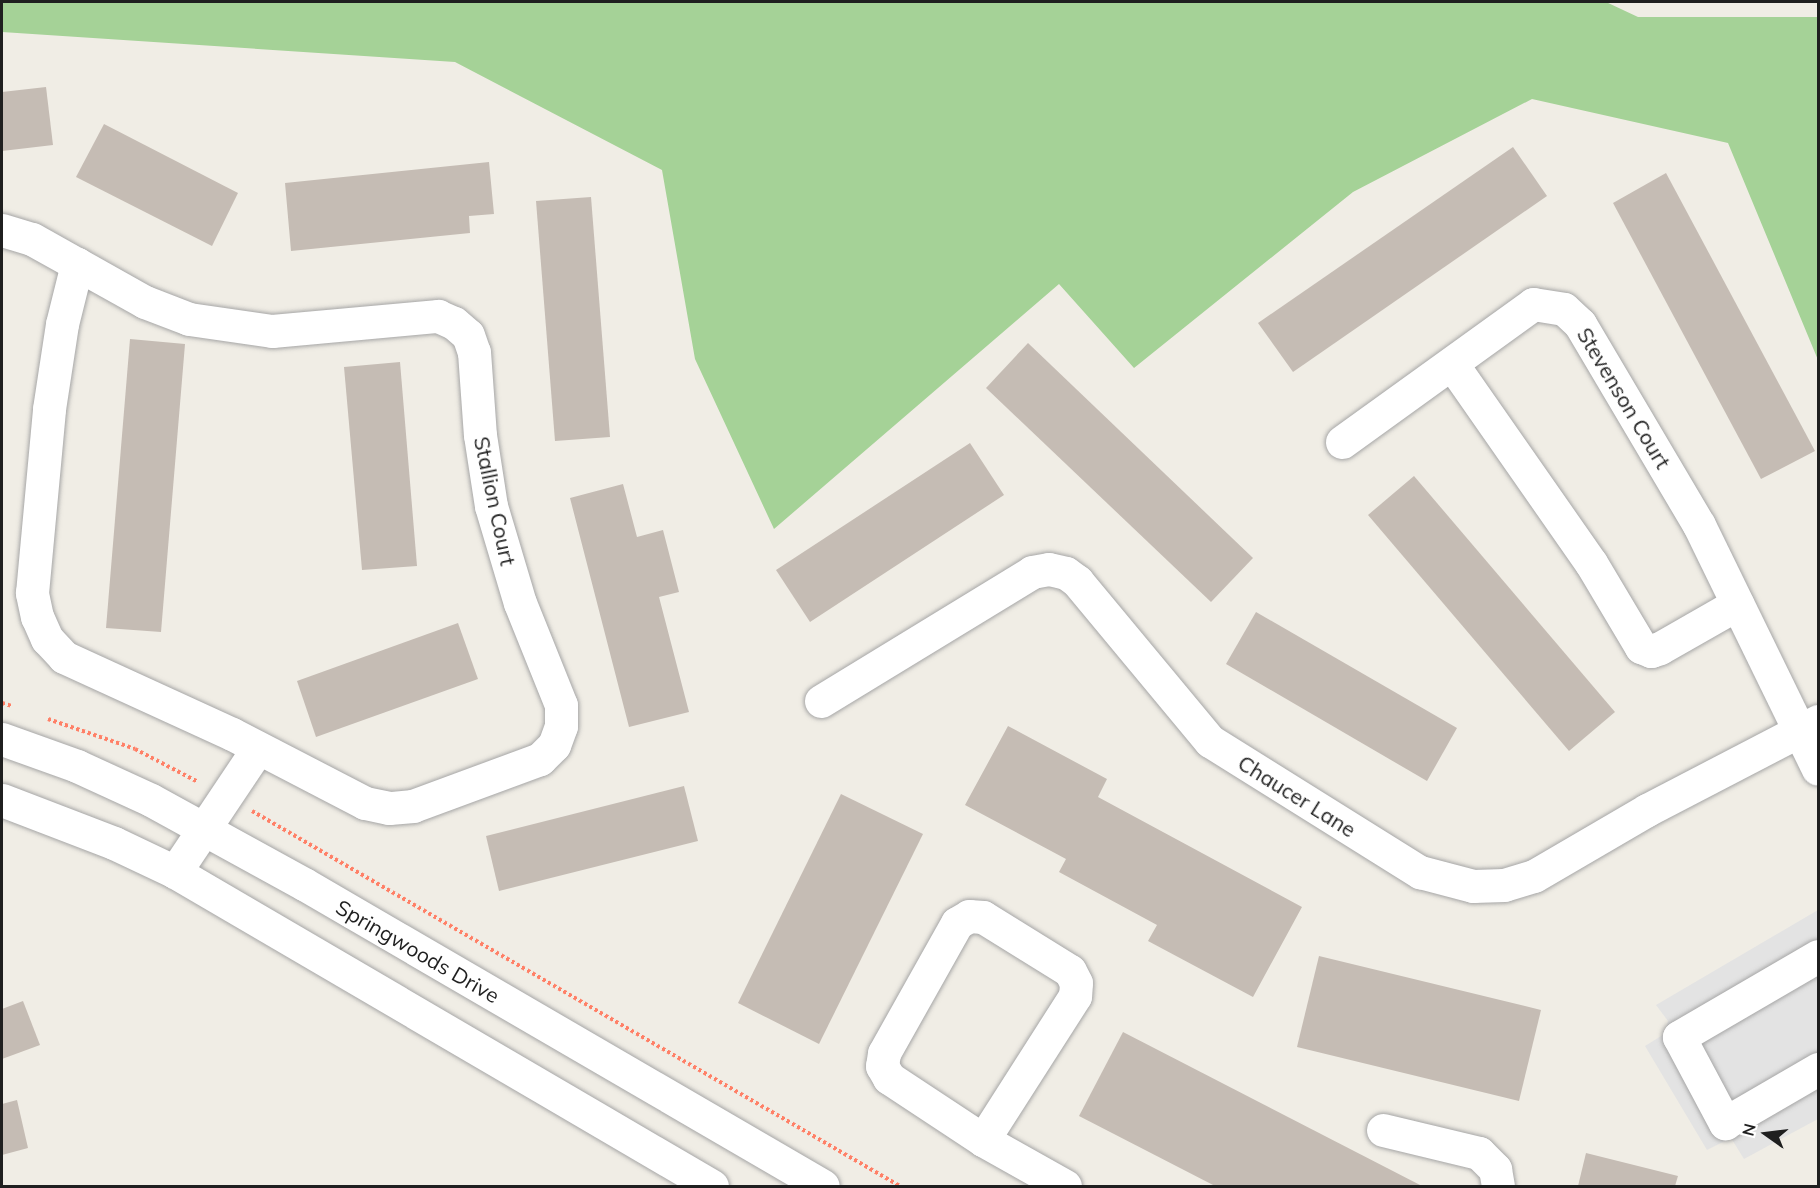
<!DOCTYPE html>
<style>
body{margin:0}
#map{position:relative;width:1820px;height:1188px;overflow:hidden;background:#f0ede5;font-family:Mulish,sans-serif}
div>[style]{position:absolute}
[style*='--x']{left:calc(var(--x)*1px);top:calc(var(--y)*1px);width:calc(var(--w)*1px);rotate:calc(var(--a)*1deg)}
.forest>*{inset:0;background:#a5d297}
.parking>*{inset:0;background:#e3e3e3}
.building>*{inset:0;background:#c5bcb4}
.path>*{height:4px;margin-top:-2px;transform-origin:0;background:repeating-linear-gradient(90deg,#ff8067 0 3px,transparent 0 6px)}
.roads{filter:drop-shadow(0 0 2px #a6a6a6) drop-shadow(0 0 2px #a6a6a6)}
.minor>*{height:33px;margin:-16.5px;padding:0 16.5px;transform-origin:16.5px;border-radius:16.5px;background:#fff}
span{translate:-50% -50%;white-space:nowrap;text-align:center;line-height:1.15;-webkit-text-stroke:6px #fff;paint-order:stroke}
.street-label{font-size:21px;color:#1f1f1f}
.frame{position:absolute;inset:0;border:3px solid #1f1f1f;pointer-events:none}
.north{position:absolute;left:1736px;top:1104px;width:60px;height:60px;-webkit-text-stroke:4px #fff;paint-order:stroke;rotate:284deg;font-size:16px;font-weight:700;line-height:24px;text-align:center;color:#1f1f1f}
.north::after{content:'';display:block;margin:auto;width:21px;height:27px;background:#1f1f1f;clip-path:polygon(50% 0,100% 100%,50% 72%,0 100%)}
</style>
<div id="map">
<div class="forest">
<i style="clip-path:polygon(2px 2px,1606px 2px,1638px 17px,1818px 17px,1818px 360px,1728px 143px,1532px 99px,1353px 192px,1134px 368px,1059px 284px,774px 529px,695px 359px,662px 170px,455px 62px,2px 32px)"></i>
</div>
<div class="parking">
<i style="clip-path:polygon(1818px 910px,1818px 1119px,1744px 1159px,1731px 1138px,1707px 1150px,1645px 1046px,1666px 1033px,1668px 1021px,1656px 1005px)"></i>
</div>
<div class="building">
<i style="clip-path:polygon(46px 87px,53px 145px,2px 151px,2px 92px)"></i>
<i style="clip-path:polygon(104px 124px,238px 193px,212px 246px,76px 177px)"></i>
<i style="clip-path:polygon(1513px 147px,1547px 196px,1293px 372px,1258px 323px)"></i>
<i style="clip-path:polygon(489px 162px,494px 214px,469px 216px,470px 233px,291px 251px,285px 183px)"></i>
<i style="clip-path:polygon(1666px 173px,1815px 451px,1761px 479px,1613px 203px)"></i>
<i style="clip-path:polygon(591px 197px,610px 437px,555px 441px,536px 201px)"></i>
<i style="clip-path:polygon(130px 339px,185px 344px,161px 632px,106px 628px)"></i>
<i style="clip-path:polygon(1028px 343px,1253px 558px,1211px 602px,986px 388px)"></i>
<i style="clip-path:polygon(400px 362px,417px 566px,362px 570px,344px 367px)"></i>
<i style="clip-path:polygon(970px 443px,1004px 495px,810px 622px,776px 570px)"></i>
<i style="clip-path:polygon(1414px 476px,1615px 712px,1569px 751px,1368px 515px)"></i>
<i style="clip-path:polygon(623px 484px,637px 537px,663px 530px,679px 592px,659px 597px,689px 712px,629px 727px,570px 498px)"></i>
<i style="clip-path:polygon(1256px 612px,1457px 728px,1427px 781px,1226px 664px)"></i>
<i style="clip-path:polygon(458px 623px,478px 679px,316px 737px,297px 681px)"></i>
<i style="clip-path:polygon(1008px 726px,1107px 779px,1098px 797px,1302px 907px,1253px 997px,1148px 941px,1157px 925px,1059px 872px,1066px 859px,965px 805px)"></i>
<i style="clip-path:polygon(684px 786px,698px 841px,499px 891px,486px 836px)"></i>
<i style="clip-path:polygon(841px 794px,923px 834px,819px 1044px,738px 1003px)"></i>
<i style="clip-path:polygon(1319px 956px,1541px 1010px,1519px 1101px,1297px 1047px)"></i>
<i style="clip-path:polygon(23px 1001px,40px 1045px,2px 1059px,2px 1009px)"></i>
<i style="clip-path:polygon(1123px 1032px,1422px 1186px,1215px 1186px,1079px 1116px)"></i>
<i style="clip-path:polygon(17px 1100px,28px 1148px,2px 1155px,2px 1104px)"></i>
<i style="clip-path:polygon(1586px 1153px,1678px 1176px,1675px 1186px,1578px 1186px)"></i>
</div>
<div class="path">
<i style="--x:2;--y:703;--w:10;--a:17"></i>
<i style="--x:48;--y:719;--w:92;--a:19"></i>
<i style="--x:135;--y:749;--w:71;--a:27.6"></i>
<i style="--x:252;--y:811;--w:749;--a:30.06"></i>
</div>
<div class="roads">
<div class="minor">
<i style="--x:2;--y:230;--w:31;--a:17"></i>
<i style="--x:32;--y:239;--w:51;--a:29.1"></i>
<i style="--x:77;--y:264;--w:78;--a:29.2"></i>
<i style="--x:145;--y:302;--w:47;--a:21.1"></i>
<i style="--x:189;--y:319;--w:84;--a:8.2"></i>
<i style="--x:272;--y:331;--w:167;--a:-5.2"></i>
<i style="--x:438;--y:316;--w:17;--a:24"></i>
<i style="--x:454;--y:323;--w:18;--a:41"></i>
<i style="--x:468;--y:335;--w:18;--a:71"></i>
<i style="--x:474;--y:352;--w:83;--a:85.9"></i>
<i style="--x:480;--y:435;--w:72;--a:81.2"></i>
<i style="--x:491;--y:506;--w:101;--a:73.4"></i>
<i style="--x:520;--y:603;--w:110;--a:68.1"></i>
<i style="--x:561;--y:705;--w:21;--a:90"></i>
<i style="--x:561;--y:726;--w:20;--a:110"></i>
<i style="--x:554;--y:745;--w:20;--a:135"></i>
<i style="--x:540;--y:759;--w:135;--a:159.7"></i>
<i style="--x:413;--y:806;--w:24;--a:175"></i>
<i style="--x:389;--y:808;--w:25;--a:-168"></i>
<i style="--x:365;--y:803;--w:150;--a:-152.6"></i>
<i style="--x:232;--y:734;--w:185;--a:-155.4"></i>
<i style="--x:64;--y:657;--w:25;--a:-133"></i>
<i style="--x:47;--y:639;--w:24;--a:-114"></i>
<i style="--x:37;--y:617;--w:25;--a:-102"></i>
<i style="--x:32;--y:593;--w:185;--a:-84.7"></i>
<i style="--x:49;--y:409;--w:86;--a:-81.3"></i>
<i style="--x:62;--y:324;--w:62;--a:-76"></i>
<i style="--x:1452;--y:364;--w:243;--a:55.1"></i>
<i style="--x:1591;--y:563;--w:98;--a:59.2"></i>
<i style="--x:1641;--y:647;--w:11;--a:22"></i>
<i style="--x:1651;--y:651;--w:9;--a:-18"></i>
<i style="--x:1660;--y:648;--w:89;--a:-29.7"></i>
<i style="--x:1342;--y:442;--w:236;--a:-35.8"></i>
<i style="--x:1533;--y:304;--w:31;--a:9"></i>
<i style="--x:1564;--y:309;--w:22;--a:43"></i>
<i style="--x:1580;--y:324;--w:234;--a:59.4"></i>
<i style="--x:1699;--y:525;--w:271;--a:64"></i>
<i style="--x:821;--y:701;--w:247;--a:-31.4"></i>
<i style="--x:1032;--y:572;--w:17;--a:-10"></i>
<i style="--x:1049;--y:569;--w:17;--a:13"></i>
<i style="--x:1066;--y:573;--w:14;--a:36"></i>
<i style="--x:1077;--y:581;--w:208;--a:50.3"></i>
<i style="--x:1210;--y:741;--w:248;--a:32"></i>
<i style="--x:1420;--y:872;--w:55;--a:14.8"></i>
<i style="--x:1473;--y:886;--w:31;--a:-2"></i>
<i style="--x:1504;--y:885;--w:31;--a:-17"></i>
<i style="--x:1534;--y:876;--w:131;--a:-30.3"></i>
<i style="--x:1647;--y:810;--w:193;--a:-27.5"></i>
<i style="--x:2;--y:739;--w:80;--a:19.8"></i>
<i style="--x:77;--y:766;--w:81;--a:24.7"></i>
<i style="--x:151;--y:800;--w:175;--a:28.8"></i>
<i style="--x:304;--y:884;--w:600;--a:30.19"></i>
<i style="--x:2;--y:800;--w:120;--a:21"></i>
<i style="--x:114;--y:843;--w:68;--a:25.4"></i>
<i style="--x:175;--y:872;--w:622;--a:30.32"></i>
<i style="--x:175;--y:872;--w:149;--a:-56.2"></i>
<i style="--x:969;--y:916;--w:14;--a:4"></i>
<i style="--x:983;--y:917;--w:102;--a:31.8"></i>
<i style="--x:1070;--y:971;--w:13;--a:63"></i>
<i style="--x:1076;--y:983;--w:13;--a:94"></i>
<i style="--x:1075;--y:996;--w:171;--a:122.6"></i>
<i style="--x:983;--y:1140;--w:113;--a:-146.6"></i>
<i style="--x:889;--y:1078;--w:14;--a:-120"></i>
<i style="--x:882;--y:1066;--w:13;--a:-81"></i>
<i style="--x:884;--y:1053;--w:149;--a:-60.7"></i>
<i style="--x:957;--y:923;--w:14;--a:-30"></i>
<i style="--x:1818;--y:956;--w:161;--a:149.8"></i>
<i style="--x:1679;--y:1037;--w:98;--a:61.9"></i>
<i style="--x:1725;--y:1123;--w:108;--a:-30.1"></i>
<i style="--x:1383;--y:1130;--w:99;--a:13.5"></i>
<i style="--x:1479;--y:1153;--w:23;--a:45"></i>
<i style="--x:1495;--y:1169;--w:17;--a:80"></i>
<i style="--x:983;--y:1140;--w:94;--a:29.3"></i>
</div>
</div>
<div class="street-label">
<span style="left:1624px;top:398px;rotate:59deg">Stevenson Court</span>
<span style="left:495px;top:501px;rotate:78deg">Stallion Court</span>
<span style="left:1297px;top:796px;rotate:32deg">Chaucer Lane</span>
<span style="left:418px;top:951px;rotate:30deg">Springwoods Drive</span>
</div>
<div class="frame"></div>
<div class="north">N</div>
</div>
